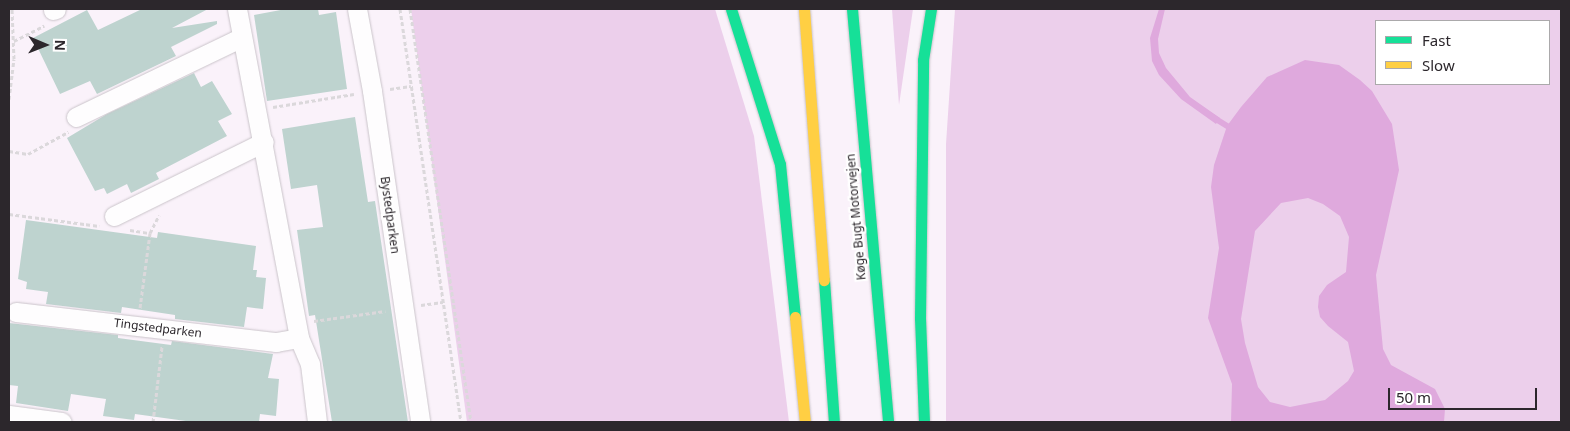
<!DOCTYPE html>
<meta charset="utf-8">
<style>
body{margin:0}
#map{position:relative;width:1570px;height:431px;overflow:hidden;background:#faf2fa;font-family:"Noto Sans",sans-serif}
div>[style]{position:absolute}
[style*='--x']{left:calc(var(--x)*1px);top:calc(var(--y)*1px);width:calc(var(--w)*1px);rotate:calc(var(--a)*1deg)}
.green>*{inset:0;background:#eccfeb}
.water>*{inset:0;background:#dfa9dd}
.stream>*{height:6px;margin:-3px;padding:0 3px;transform-origin:3px;border-radius:3px;background:#dfa9dd}
.building>*{inset:0;background:#bed3cf}
.path>*{height:3px;margin-top:-1.5px;transform-origin:0;background:repeating-linear-gradient(90deg,#dbd8db 0 4px,transparent 0 6.5px)}
.roads{filter:drop-shadow(0 0 1px #cac4ca) drop-shadow(0 0 1px #cac4ca)}
.street>*{height:19px;margin:-9.5px;padding:0 9.5px;transform-origin:9.5px;border-radius:9.5px;background:#fefdfe}
.fast>*{height:11px;margin:-5.5px;padding:0 5.5px;transform-origin:5.5px;border-radius:5.5px;background:#16e098}
.slow>*{height:11px;margin:-5.5px;padding:0 5.5px;transform-origin:5.5px;border-radius:5.5px;background:#ffcf43}
span{translate:-50% -50%;white-space:nowrap;text-align:center;line-height:1.15;-webkit-text-stroke:4.5px #fff;paint-order:stroke}
.street-label{font-size:12px;color:#2c272c}
.frame{position:absolute;inset:0;border:10px solid #2c272c;pointer-events:none}
.legend{position:absolute;left:1375px;top:20px;width:175px;height:65px;box-sizing:border-box;background:#fff;border:1px solid #aba9ab;margin:0;padding:6px 9px;list-style:none;font-size:15px;color:#2c272c}
.legend li{display:flex;align-items:center;gap:10px;height:25px}
.legend b{width:25px;border:1px solid #aba9ab}
.north{position:absolute;left:20px;top:20px;width:50px;height:50px;-webkit-text-stroke:4px #fff;paint-order:stroke;rotate:91deg;font-size:14px;font-weight:700;line-height:20px;text-align:center;color:#2c272c}
.north::after{content:'';display:block;margin:auto;width:18px;height:22px;background:#2c272c;clip-path:polygon(50% 0,100% 100%,50% 72%,0 100%)}
.scale{position:absolute;left:1388px;top:388px;width:149px;height:22px;box-sizing:border-box;border:2px solid #2c272c;border-top:0;padding-left:6px;font-size:15px;line-height:18px;white-space:nowrap;color:#2c272c;-webkit-text-stroke:4px #fff;paint-order:stroke}
</style>
<div id="map">
<div class="green">
<i style="clip-path:polygon(411px 9px,715px 9px,754px 136px,789px 422px,467px 422px)"></i>
<i style="clip-path:polygon(892px 9px,913px 9px,899px 105px)"></i>
<i style="clip-path:polygon(evenodd,955px 9px,1561px 9px,1561px 422px,946px 422px,946px 144px,955px 9px,1376px 21px,1549px 21px,1549px 84px,1376px 84px,1376px 21px)"></i>
</div>
<div class="water">
<i style="clip-path:polygon(1159px 9px,1165px 9px,1158px 39px,1159px 53px,1166px 68px,1190px 97px,1220px 118px,1216px 124px,1181px 99px,1159px 75px,1152px 61px,1150px 38px)"></i>
<i style="clip-path:polygon(evenodd,1305px 60px,1339px 65px,1360px 80px,1372px 91px,1392px 124px,1399px 170px,1376px 275px,1383px 349px,1391px 365px,1435px 389px,1445px 409px,1444px 422px,1231px 422px,1232px 384px,1208px 318px,1219px 248px,1211px 187px,1214px 165px,1227px 126px,1241px 107px,1267px 77px,1305px 60px,1308px 198px,1323px 204px,1340px 216px,1349px 237px,1346px 272px,1327px 285px,1319px 296px,1318px 307px,1320px 317px,1328px 326px,1348px 342px,1354px 371px,1348px 381px,1325px 400px,1290px 407px,1270px 402px,1258px 387px,1245px 343px,1241px 319px,1255px 231px,1281px 203px,1308px 198px)"></i>
</div>
<div class="stream">
<i style="--x:1211;--y:116;--w:19;--a:32"></i>
</div>
<div class="building">
<i style="clip-path:polygon(142px 9px,208px 9px,172px 28px,217px 21px,217px 24px,171px 47px,176px 56px,97px 94px,90px 81px,60px 94px,33px 38px,87px 10px,98px 30px)"></i>
<i style="clip-path:polygon(286px 9px,318px 9px,319px 15px,336px 12px,347px 89px,267px 101px,254px 15px)"></i>
<i style="clip-path:polygon(194px 73px,201px 87px,212px 81px,232px 114px,218px 121px,227px 136px,156px 173px,159px 179px,131px 193px,127px 184px,107px 194px,104px 188px,95px 191px,67px 138px,107px 114px)"></i>
<i style="clip-path:polygon(355px 117px,368px 202px,375px 201px,408px 422px,332px 422px,315px 315px,309px 316px,297px 230px,323px 227px,317px 185px,291px 189px,282px 129px)"></i>
<i style="clip-path:polygon(26px 220px,157px 238px,158px 232px,256px 246px,253px 270px,257px 270px,256px 277px,266px 278px,263px 309px,247px 307px,244px 327px,175px 319px,175px 315px,122px 307px,121px 313px,46px 304px,48px 292px,26px 289px,27px 282px,18px 279px)"></i>
<i style="clip-path:polygon(9px 323px,118px 335px,118px 338px,171px 345px,172px 341px,273px 354px,268px 378px,279px 379px,276px 416px,260px 414px,259px 422px,193px 422px,135px 414px,134px 420px,103px 416px,106px 399px,71px 394px,68px 411px,16px 403px,18px 386px,9px 385px)"></i>
</div>
<div class="path">
<i style="--x:400;--y:9;--w:417;--a:81.6"></i>
<i style="--x:410;--y:9;--w:417;--a:81.6"></i>
<i style="--x:14;--y:41;--w:34;--a:-27"></i>
<i style="--x:390;--y:89;--w:21;--a:-8"></i>
<i style="--x:9;--y:99;--w:40;--a:-82.9"></i>
<i style="--x:14;--y:59;--w:50;--a:-92.3"></i>
<i style="--x:273;--y:107;--w:82;--a:-9.1"></i>
<i style="--x:9;--y:151;--w:19;--a:9"></i>
<i style="--x:28;--y:154;--w:46;--a:-28.8"></i>
<i style="--x:9;--y:214;--w:91;--a:7.6"></i>
<i style="--x:130;--y:230;--w:20;--a:9"></i>
<i style="--x:150;--y:233;--w:76;--a:97.6"></i>
<i style="--x:150;--y:233;--w:20;--a:-63"></i>
<i style="--x:421;--y:305;--w:22;--a:-8"></i>
<i style="--x:314;--y:321;--w:72;--a:-8"></i>
<i style="--x:153;--y:422;--w:76;--a:-83.2"></i>
</div>
<div class="roads">
<div class="street">
<i style="--x:237;--y:9;--w:335;--a:79.3"></i>
<i style="--x:299;--y:338;--w:28;--a:67"></i>
<i style="--x:310;--y:364;--w:58;--a:83.1"></i>
<i style="--x:357;--y:9;--w:83;--a:79.6"></i>
<i style="--x:372;--y:91;--w:334;--a:81.7"></i>
<i style="--x:53;--y:10;--w:3;--a:-18"></i>
<i style="--x:76;--y:117;--w:184;--a:-25.7"></i>
<i style="--x:114;--y:216;--w:167;--a:-26.3"></i>
<i style="--x:16;--y:312;--w:262;--a:6.6"></i>
<i style="--x:276;--y:342;--w:23;--a:-10"></i>
<i style="--x:9;--y:415;--w:53;--a:7.5"></i>
</div>
<div class="fast">
<i style="--x:731;--y:9;--w:163;--a:72.5"></i>
<i style="--x:780;--y:164;--w:154;--a:84.4"></i>
<i style="--x:852;--y:9;--w:415;--a:85"></i>
<i style="--x:824;--y:280;--w:142;--a:86"></i>
<i style="--x:924;--y:422;--w:104;--a:-92.2"></i>
<i style="--x:920;--y:318;--w:258;--a:-89.3"></i>
<i style="--x:923;--y:60;--w:52;--a:-81.1"></i>
</div>
<div class="slow">
<i style="--x:804;--y:9;--w:272;--a:85.8"></i>
<i style="--x:795;--y:317;--w:105;--a:84.6"></i>
</div>
</div>
<div class="street-label">
<span style="left:390px;top:215px;rotate:82deg">Bystedparken</span>
<span style="left:856px;top:217px;rotate:-95deg">Køge Bugt Motorvejen</span>
<span style="left:158px;top:328px;rotate:7deg">Tingstedparken</span>
</div>
<div class="frame"></div>
<ul class="legend">
<li><b style="height:6px;background:#16e098"></b>Fast</li>
<li><b style="height:6px;background:#ffcf43"></b>Slow</li>
</ul>
<div class="north">N</div>
<div class="scale">50 m</div>
</div>
